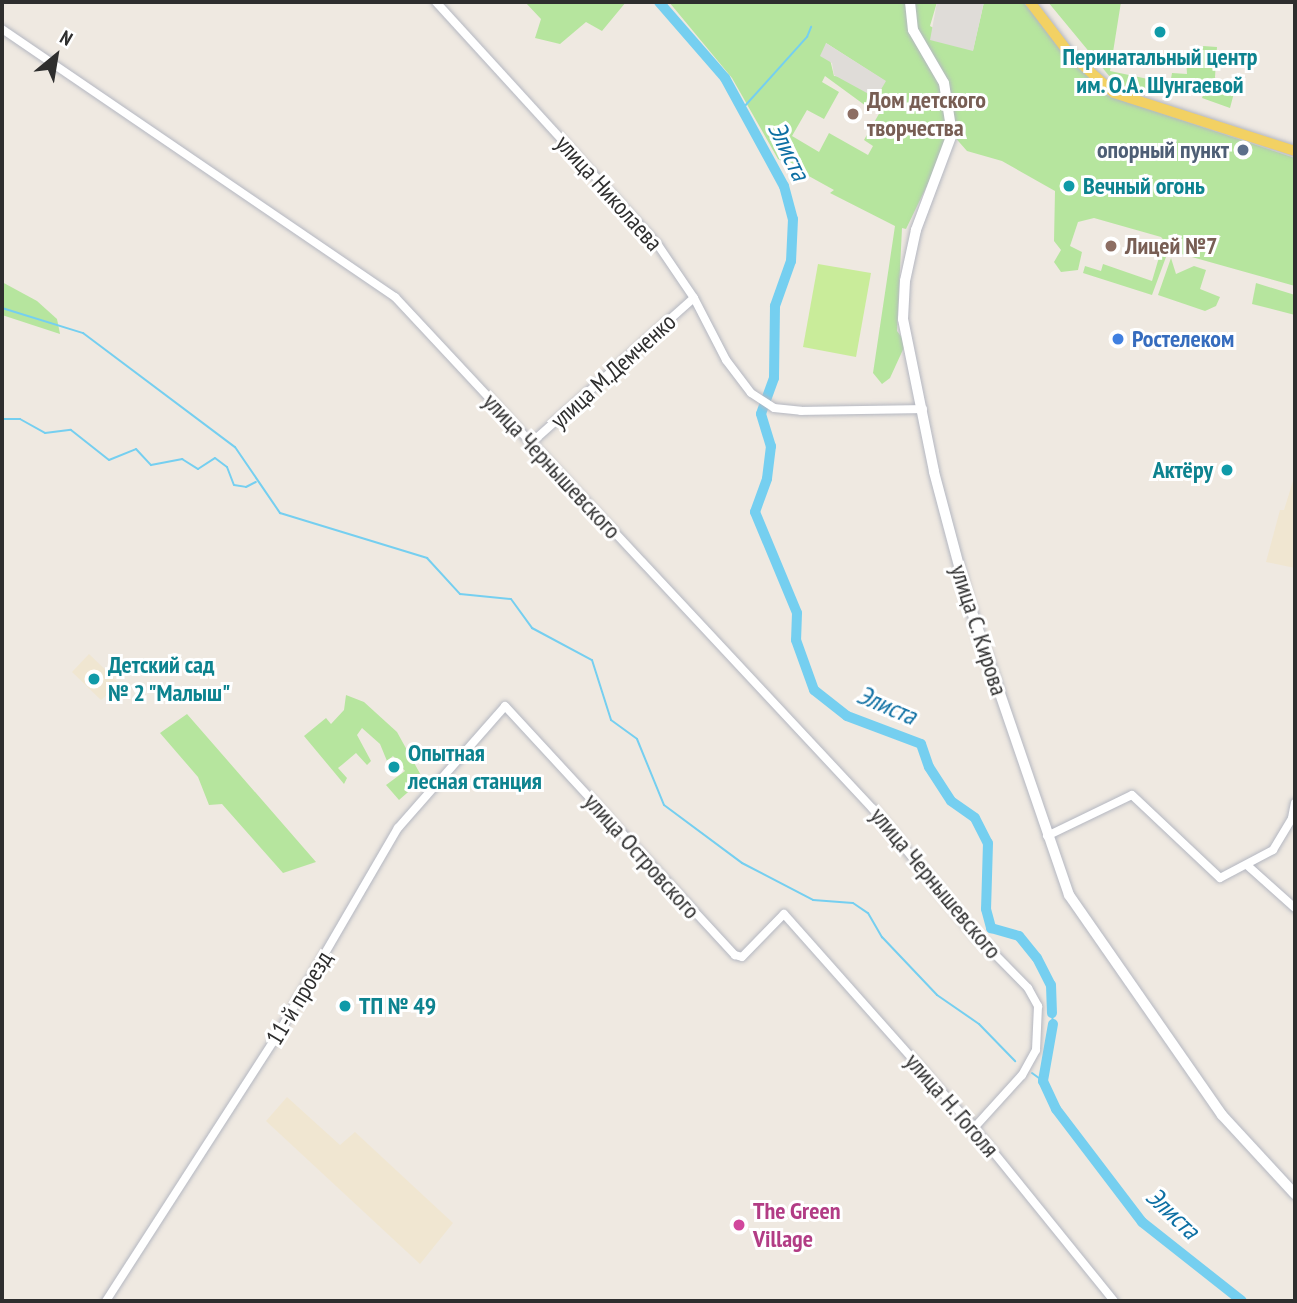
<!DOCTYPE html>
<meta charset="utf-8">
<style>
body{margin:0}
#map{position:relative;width:1297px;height:1303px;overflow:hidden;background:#efe9e1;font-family:"PT Sans Narrow",sans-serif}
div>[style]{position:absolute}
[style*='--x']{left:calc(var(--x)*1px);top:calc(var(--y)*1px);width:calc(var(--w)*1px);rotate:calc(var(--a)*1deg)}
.education>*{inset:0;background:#f0e6d1}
.green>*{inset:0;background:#b6e59e}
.pitch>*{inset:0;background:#c9ec9a}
.plaza>*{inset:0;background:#dfdcd8}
.stream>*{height:2px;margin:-1px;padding:0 1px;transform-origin:1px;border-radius:1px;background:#75cff0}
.river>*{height:10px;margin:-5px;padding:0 5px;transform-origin:5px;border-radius:5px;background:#75cff0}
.roads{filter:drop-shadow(0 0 2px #b4b7c1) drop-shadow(0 0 2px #b4b7c1)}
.tertiary>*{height:8px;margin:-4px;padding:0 4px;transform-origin:4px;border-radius:4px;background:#fff}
.secondary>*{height:10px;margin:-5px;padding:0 5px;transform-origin:5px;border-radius:5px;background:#fff}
.primary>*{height:10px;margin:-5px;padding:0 5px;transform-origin:5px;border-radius:5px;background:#f2d163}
.dots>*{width:19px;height:19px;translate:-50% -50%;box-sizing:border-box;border:4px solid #fff;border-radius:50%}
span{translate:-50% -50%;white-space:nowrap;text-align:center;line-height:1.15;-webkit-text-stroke:6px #fff;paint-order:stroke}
.culture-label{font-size:24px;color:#0d838f;font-weight:700}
.left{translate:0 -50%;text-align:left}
.right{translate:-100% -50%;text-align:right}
.education-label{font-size:24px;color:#785e54;font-weight:700}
.service-label{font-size:24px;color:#4e5e75;font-weight:700}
.street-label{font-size:24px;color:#2e2e2e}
.shop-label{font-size:24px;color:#366cbe;font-weight:700}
.hotel-label{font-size:24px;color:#b23c85;font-weight:700}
.water-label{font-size:26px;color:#0d6fa3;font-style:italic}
.frame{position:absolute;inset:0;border:4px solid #2e2e2e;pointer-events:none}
.north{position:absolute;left:21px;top:21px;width:70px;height:70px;-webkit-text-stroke:5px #fff;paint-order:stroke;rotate:30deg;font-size:19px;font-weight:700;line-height:28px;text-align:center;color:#2e2e2e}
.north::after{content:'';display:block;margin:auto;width:24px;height:32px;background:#2e2e2e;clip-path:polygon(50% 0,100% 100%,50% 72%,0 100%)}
</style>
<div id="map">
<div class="education">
<i style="clip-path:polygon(1293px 481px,1295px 482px,1295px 568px,1266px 562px,1280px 510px,1284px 510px)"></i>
<i style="clip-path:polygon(89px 654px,120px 684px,101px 700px,72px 672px)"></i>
<i style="clip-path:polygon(287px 1097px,340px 1145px,355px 1132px,453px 1223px,420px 1264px,266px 1121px)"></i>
</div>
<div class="green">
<i style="clip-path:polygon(525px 2px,524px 2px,626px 2px,602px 31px,586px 22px,560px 44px,535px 38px,541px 19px)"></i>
<i style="clip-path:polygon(evenodd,669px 2px,937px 2px,930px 26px,973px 50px,984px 2px,1023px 2px,1103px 94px,1295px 158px,1295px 286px,1174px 252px,1161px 237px,1094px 218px,1078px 222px,1070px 246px,1082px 252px,1078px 270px,1061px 272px,1054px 262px,1061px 250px,1054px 241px,1055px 191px,1002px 161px,967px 151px,952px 134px,906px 229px,902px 228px,897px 331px,906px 343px,890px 378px,882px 384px,873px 373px,895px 226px,830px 193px,834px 190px,778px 159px,732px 78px,669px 2px,826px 43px,885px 81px,834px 76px,826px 43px,669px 2px,825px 76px,866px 106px,871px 98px,884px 105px,864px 140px,873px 146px,868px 155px,829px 133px,819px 152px,792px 136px,807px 110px,824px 119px,839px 92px,822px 82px,825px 76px)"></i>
<i style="clip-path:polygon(1048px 2px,1121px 2px,1110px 71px,1148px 79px,1148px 89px,1127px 88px,1110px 77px)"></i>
<i style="clip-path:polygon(1203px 46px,1217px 47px,1215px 77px,1219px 93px,1234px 93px,1230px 108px,1202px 98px,1205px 90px,1194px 84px,1181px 82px,1178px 89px,1170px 84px,1172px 73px,1187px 74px,1186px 57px,1199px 57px)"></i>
<i style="clip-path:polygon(1160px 254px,1166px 257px,1152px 295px,1083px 273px,1085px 266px,1101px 271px,1103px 264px,1152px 281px)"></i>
<i style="clip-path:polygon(1171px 258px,1176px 274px,1194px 266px,1206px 270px,1200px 289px,1220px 297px,1216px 306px,1205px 311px,1158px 295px)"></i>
<i style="clip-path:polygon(2px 282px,37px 301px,57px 319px,60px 334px,2px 315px)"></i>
<i style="clip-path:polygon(1256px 283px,1295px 295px,1295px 315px,1252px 304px)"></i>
<i style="clip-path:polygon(346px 695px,364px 702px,397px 732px,423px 779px,399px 800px,386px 785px,405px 771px,393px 756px,387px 761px,380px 744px,362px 728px,357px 735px,371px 761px,367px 765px,356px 753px,343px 764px,338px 768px,347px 778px,344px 784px,304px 736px,326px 718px,331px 724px,344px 710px)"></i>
<i style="clip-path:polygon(187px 714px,316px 862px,283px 873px,222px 804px,209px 805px,198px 777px,160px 733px)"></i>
</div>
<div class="pitch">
<i style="clip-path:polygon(818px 264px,871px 273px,856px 357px,803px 347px)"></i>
</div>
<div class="plaza">
<i style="clip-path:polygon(937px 2px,984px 2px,973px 51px,930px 40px)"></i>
<i style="clip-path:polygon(826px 43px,886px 81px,876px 98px,834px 75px,832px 63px,820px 56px)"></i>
</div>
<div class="stream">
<i style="--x:743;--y:108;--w:96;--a:-48"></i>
<i style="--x:807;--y:37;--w:11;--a:-68"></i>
<i style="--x:2;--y:308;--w:85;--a:17.2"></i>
<i style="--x:83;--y:333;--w:190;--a:36.9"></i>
<i style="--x:235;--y:447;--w:80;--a:55.7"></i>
<i style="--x:280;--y:513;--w:154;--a:17"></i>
<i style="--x:427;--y:558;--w:49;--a:47.5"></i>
<i style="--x:460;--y:594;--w:51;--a:5.6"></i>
<i style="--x:511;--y:599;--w:36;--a:54"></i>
<i style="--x:532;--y:628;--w:68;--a:28.1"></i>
<i style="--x:592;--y:660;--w:63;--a:72.4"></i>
<i style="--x:611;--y:720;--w:32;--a:36"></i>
<i style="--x:637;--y:739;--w:71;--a:67.8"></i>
<i style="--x:664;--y:805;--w:97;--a:36.6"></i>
<i style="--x:742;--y:863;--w:80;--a:27.5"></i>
<i style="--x:813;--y:900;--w:40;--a:4.3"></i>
<i style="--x:853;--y:903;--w:18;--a:34"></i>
<i style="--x:868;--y:913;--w:28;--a:60"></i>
<i style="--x:882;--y:937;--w:80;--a:46.5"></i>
<i style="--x:937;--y:995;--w:51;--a:34.6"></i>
<i style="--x:979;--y:1024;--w:52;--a:45.8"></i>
<i style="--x:2;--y:419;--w:18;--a:0"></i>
<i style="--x:20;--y:419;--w:29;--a:29"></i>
<i style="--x:45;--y:433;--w:26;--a:-7"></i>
<i style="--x:71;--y:430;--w:48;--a:38.3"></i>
<i style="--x:109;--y:460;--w:29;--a:-22"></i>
<i style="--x:136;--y:449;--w:22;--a:47"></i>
<i style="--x:151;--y:465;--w:32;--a:-11"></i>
<i style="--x:182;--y:459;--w:19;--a:32"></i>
<i style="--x:198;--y:469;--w:20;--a:-33"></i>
<i style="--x:215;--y:458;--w:15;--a:37"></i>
<i style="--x:227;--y:467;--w:19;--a:69"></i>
<i style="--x:234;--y:485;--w:12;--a:9"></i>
<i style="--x:246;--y:487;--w:11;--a:-27"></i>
<i style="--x:1052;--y:1013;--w:11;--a:85"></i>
<i style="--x:1032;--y:1073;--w:14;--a:36"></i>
</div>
<div class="river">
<i style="--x:659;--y:2;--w:101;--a:49"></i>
<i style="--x:725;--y:78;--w:123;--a:61.4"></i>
<i style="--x:784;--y:186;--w:34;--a:75"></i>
<i style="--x:793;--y:219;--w:42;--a:92.7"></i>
<i style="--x:791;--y:261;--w:48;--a:109.6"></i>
<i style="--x:775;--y:306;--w:72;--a:90.8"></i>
<i style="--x:774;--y:378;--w:38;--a:110"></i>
<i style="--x:761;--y:414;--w:34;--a:73"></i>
<i style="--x:771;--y:446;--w:33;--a:97"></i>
<i style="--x:767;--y:479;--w:35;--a:110"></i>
<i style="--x:755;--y:512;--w:109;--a:67.4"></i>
<i style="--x:797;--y:613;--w:27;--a:92"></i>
<i style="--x:796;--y:640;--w:53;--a:70.2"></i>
<i style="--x:814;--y:690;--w:42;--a:38.2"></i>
<i style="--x:847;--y:716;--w:79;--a:20.7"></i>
<i style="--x:921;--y:744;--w:24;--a:71"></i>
<i style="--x:929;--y:767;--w:40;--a:57.1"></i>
<i style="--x:951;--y:801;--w:29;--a:35"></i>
<i style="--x:975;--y:818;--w:28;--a:63"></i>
<i style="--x:988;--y:843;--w:66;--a:91.7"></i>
<i style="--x:986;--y:909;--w:20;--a:75"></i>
<i style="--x:991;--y:928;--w:29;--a:16"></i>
<i style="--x:1019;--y:936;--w:28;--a:51"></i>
<i style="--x:1037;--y:958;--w:30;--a:63"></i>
<i style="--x:1051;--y:985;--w:28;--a:88"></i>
<i style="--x:1053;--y:1024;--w:58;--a:100"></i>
<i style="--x:1043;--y:1081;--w:31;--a:65"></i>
<i style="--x:1056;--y:1109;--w:142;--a:52.7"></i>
<i style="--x:1142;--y:1222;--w:127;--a:38.3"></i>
</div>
<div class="roads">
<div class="tertiary">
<i style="--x:436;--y:2;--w:329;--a:47.6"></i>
<i style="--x:658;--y:245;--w:64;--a:55.8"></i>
<i style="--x:694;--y:298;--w:70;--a:62.7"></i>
<i style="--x:726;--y:360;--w:41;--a:52.9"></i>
<i style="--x:751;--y:393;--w:27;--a:33"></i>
<i style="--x:774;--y:408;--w:27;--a:6"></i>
<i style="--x:801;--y:411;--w:122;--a:-0.9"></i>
<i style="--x:2;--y:29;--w:476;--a:34.3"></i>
<i style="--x:395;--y:297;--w:700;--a:46.97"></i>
<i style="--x:873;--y:809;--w:157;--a:50.9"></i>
<i style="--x:972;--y:931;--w:80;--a:45.5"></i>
<i style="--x:1028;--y:988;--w:21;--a:61"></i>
<i style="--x:1038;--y:1006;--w:44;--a:92.6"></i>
<i style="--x:1036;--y:1050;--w:29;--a:119"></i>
<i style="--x:1022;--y:1075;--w:72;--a:132.2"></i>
<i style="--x:531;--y:443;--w:218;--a:-41.7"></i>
<i style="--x:1047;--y:836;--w:94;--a:-25.8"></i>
<i style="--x:1132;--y:795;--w:121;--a:43.3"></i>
<i style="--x:1220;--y:878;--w:60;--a:-27.8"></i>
<i style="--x:1273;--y:850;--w:37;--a:-59"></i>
<i style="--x:1292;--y:818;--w:15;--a:-79"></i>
<i style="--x:1248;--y:866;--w:63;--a:41.8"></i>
<i style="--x:106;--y:1301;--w:312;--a:-57.2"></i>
<i style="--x:275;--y:1039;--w:244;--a:-59.8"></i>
<i style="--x:398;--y:828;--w:162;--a:-48.7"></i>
<i style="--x:505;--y:706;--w:339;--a:47.3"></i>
<i style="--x:735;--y:955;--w:7;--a:16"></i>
<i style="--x:742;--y:957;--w:60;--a:-45.7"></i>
<i style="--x:784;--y:914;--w:286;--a:48.4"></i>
<i style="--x:974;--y:1128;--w:223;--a:51"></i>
</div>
<div class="secondary">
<i style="--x:910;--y:2;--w:28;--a:84"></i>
<i style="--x:913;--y:30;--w:61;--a:59.7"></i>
<i style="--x:944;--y:83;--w:52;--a:81.1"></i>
<i style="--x:952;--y:134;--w:103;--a:110.6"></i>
<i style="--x:916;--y:230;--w:52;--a:102.2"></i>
<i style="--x:905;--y:281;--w:38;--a:93"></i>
<i style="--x:903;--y:319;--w:156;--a:78.5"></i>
<i style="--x:934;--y:472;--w:132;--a:75.1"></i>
<i style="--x:968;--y:600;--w:312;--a:71.1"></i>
<i style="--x:1069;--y:895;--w:268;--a:55.2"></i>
<i style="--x:1222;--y:1115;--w:108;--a:47.3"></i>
</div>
<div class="primary">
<i style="--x:1030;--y:2;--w:64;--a:52.6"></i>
<i style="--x:1069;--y:53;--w:60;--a:41.6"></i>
<i style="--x:1114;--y:93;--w:190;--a:17.8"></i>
</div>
</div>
<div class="dots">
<i style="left:1160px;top:32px;background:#0f9aa8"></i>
<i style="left:853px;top:114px;background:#8d6e63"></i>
<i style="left:1243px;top:150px;background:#5c6f8a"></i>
<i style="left:1069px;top:186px;background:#0f9aa8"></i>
<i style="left:1111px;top:246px;background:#8d6e63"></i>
<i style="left:1118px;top:339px;background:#3f7fe0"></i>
<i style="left:1227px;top:470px;background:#0f9aa8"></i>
<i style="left:94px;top:679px;background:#0f9aa8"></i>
<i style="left:394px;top:767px;background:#0f9aa8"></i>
<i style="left:345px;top:1006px;background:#0f9aa8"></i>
<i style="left:739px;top:1225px;background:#d1479c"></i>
</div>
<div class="culture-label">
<span style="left:1160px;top:71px">Перинатальный центр<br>им. О.А. Шунгаевой</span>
<span class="left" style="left:1083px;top:186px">Вечный огонь</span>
<span class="right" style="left:1213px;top:470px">Актёру</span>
<span class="left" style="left:108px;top:679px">Детский сад<br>№ 2 "Малыш"</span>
<span class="left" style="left:408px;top:767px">Опытная<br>лесная станция</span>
<span class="left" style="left:359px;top:1006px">ТП № 49</span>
</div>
<div class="education-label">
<span class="left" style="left:867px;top:114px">Дом детского<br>творчества</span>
<span class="left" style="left:1125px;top:246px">Лицей №7</span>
</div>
<div class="service-label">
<span class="right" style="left:1229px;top:150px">опорный пункт</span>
</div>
<div class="street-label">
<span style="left:609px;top:193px;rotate:48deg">улица Николаева</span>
<span style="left:613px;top:371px;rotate:-42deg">улица М.Демченко</span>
<span style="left:552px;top:466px;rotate:47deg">улица Чернышевского</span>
<span style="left:979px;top:630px;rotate:72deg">улица С. Кирова</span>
<span style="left:642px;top:856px;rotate:48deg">улица Островского</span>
<span style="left:936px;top:883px;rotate:50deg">улица Чернышевского</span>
<span style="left:299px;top:998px;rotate:-59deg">11-й проезд</span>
<span style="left:952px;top:1105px;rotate:49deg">улица Н. Гоголя</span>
</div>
<div class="shop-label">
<span class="left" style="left:1132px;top:339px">Ростелеком</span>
</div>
<div class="hotel-label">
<span class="left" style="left:753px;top:1225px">The Green<br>Village</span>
</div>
<div class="water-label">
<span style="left:789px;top:151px;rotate:64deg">Элиста</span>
<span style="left:887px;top:705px;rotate:23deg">Элиста</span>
<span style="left:1173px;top:1213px;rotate:43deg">Элиста</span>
</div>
<div class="frame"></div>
<div class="north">N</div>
</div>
